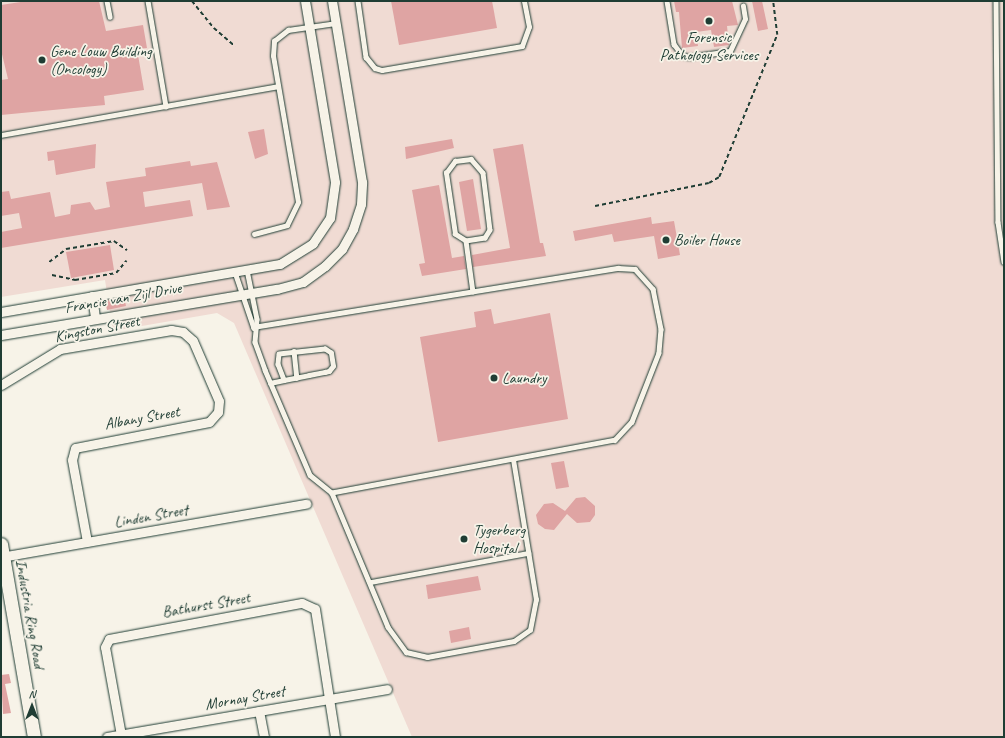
<!DOCTYPE html>
<style>
body{margin:0}
#map{position:relative;width:1005px;height:738px;overflow:hidden;background:#f7f3e8;font-family:Caveat,sans-serif}
div>[style]{position:absolute}
[style*='--x']{left:calc(var(--x)*1px);top:calc(var(--y)*1px);width:calc(var(--w)*1px);rotate:calc(var(--a)*1deg)}
.built>*{inset:0;background:#f0dbd3}
.building>*{inset:0;background:#dfa4a3}
.path>*{height:1.5px;margin-top:-0.75px;transform-origin:0;background:repeating-linear-gradient(90deg,#1f3d34 0 4px,transparent 0 7px)}
.roads{filter:drop-shadow(0 0 1px #1f3d34) drop-shadow(0 0 1px #1f3d34)}
.lane>*{height:4.5px;margin:-2.25px;padding:0 2.25px;transform-origin:2.25px;border-radius:2.25px;background:#f7f3e8}
.street>*{height:9px;margin:-4.5px;padding:0 4.5px;transform-origin:4.5px;border-radius:4.5px;background:#f7f3e8}
.secondary>*{height:13px;margin:-6.5px;padding:0 6.5px;transform-origin:6.5px;border-radius:6.5px;background:#f7f3e8}
.dots>*{width:11px;height:11px;translate:-50% -50%;box-sizing:border-box;border:2px solid #f7f3e8;border-radius:50%}
span{translate:-50% -50%;white-space:nowrap;text-align:center;line-height:1.15;-webkit-text-stroke:3.5px #f7f3e8;paint-order:stroke}
.poi-label{font-size:16px;color:#1f3d34}
.left{translate:0 -50%;text-align:left}
.street-label{font-size:16px;color:#1f3d34}
.frame{position:absolute;inset:0;border:2px solid #1f3d34;pointer-events:none}
.north{position:absolute;left:12px;top:686px;width:40px;height:40px;-webkit-text-stroke:3px #f7f3e8;paint-order:stroke;rotate:0deg;font-size:11px;font-weight:700;line-height:16px;text-align:center;color:#1f3d34}
.north::after{content:'';display:block;margin:auto;width:14px;height:18px;background:#1f3d34;clip-path:polygon(50% 0,100% 100%,50% 72%,0 100%)}
</style>
<div id="map">
<div class="built">
<i style="clip-path:polygon(1px 1px,1004px 1px,1004px 737px,412px 737px,234px 323px,217px 313px,113px 331px,105px 280px,1px 297px)"></i>
</div>
<div class="building">
<i style="clip-path:polygon(27px 1px,99px 1px,106px 31px,143px 25px,147px 48px,137px 49px,144px 90px,104px 96px,105px 105px,1px 115px,1px 80px,8px 79px,1px 50px,1px 5px)"></i>
<i style="clip-path:polygon(391px 1px,492px 1px,497px 28px,399px 45px)"></i>
<i style="clip-path:polygon(674px 1px,732px 1px,738px 25px,727px 26px,729px 45px,714px 47px,711px 30px,696px 32px,698px 46px,682px 48px,679px 12px,676px 12px)"></i>
<i style="clip-path:polygon(752px 1px,762px 1px,768px 29px,758px 31px)"></i>
<i style="clip-path:polygon(264px 129px,268px 154px,255px 159px,248px 132px)"></i>
<i style="clip-path:polygon(452px 139px,454px 148px,406px 159px,405px 147px)"></i>
<i style="clip-path:polygon(96px 144px,95px 168px,56px 175px,54px 160px,48px 161px,47px 152px)"></i>
<i style="clip-path:polygon(523px 144px,540px 243px,543px 243px,546px 256px,473px 267px,472px 255px,510px 248px,493px 149px)"></i>
<i style="clip-path:polygon(190px 161px,191px 166px,217px 162px,230px 207px,207px 210px,202px 183px,143px 192px,145px 207px,190px 200px,193px 216px,1px 248px,1px 232px,22px 228px,19px 213px,1px 216px,1px 192px,9px 191px,11px 199px,50px 192px,55px 217px,70px 214px,71px 205px,90px 202px,95px 210px,110px 207px,106px 182px,146px 176px,145px 168px)"></i>
<i style="clip-path:polygon(473px 179px,481px 229px,467px 231px,459px 182px)"></i>
<i style="clip-path:polygon(439px 185px,452px 258px,464px 256px,466px 269px,422px 276px,419px 264px,425px 263px,412px 190px)"></i>
<i style="clip-path:polygon(651px 217px,652px 224px,674px 221px,680px 255px,658px 259px,654px 236px,614px 242px,612px 234px,575px 241px,573px 231px)"></i>
<i style="clip-path:polygon(110px 245px,114px 270px,71px 278px,66px 252px)"></i>
<i style="clip-path:polygon(124px 297px,126px 306px,107px 310px,105px 301px)"></i>
<i style="clip-path:polygon(491px 309px,494px 324px,550px 313px,568px 419px,438px 442px,420px 337px,476px 327px,474px 312px)"></i>
<i style="clip-path:polygon(564px 461px,569px 487px,556px 489px,551px 463px)"></i>
<i style="clip-path:polygon(585px 497px,595px 506px,595px 515px,590px 522px,577px 523px,567px 514px,554px 530px,545px 529px,538px 524px,536px 515px,544px 504px,553px 503px,565px 511px,576px 498px)"></i>
<i style="clip-path:polygon(478px 576px,481px 590px,428px 599px,426px 585px)"></i>
<i style="clip-path:polygon(469px 627px,471px 639px,451px 643px,449px 631px)"></i>
<i style="clip-path:polygon(9px 674px,11px 683px,5px 684px,11px 713px,3px 714px,1px 675px)"></i>
</div>
<div class="path">
<i style="--x:192;--y:1;--w:35;--a:51"></i>
<i style="--x:214;--y:28;--w:28;--a:41"></i>
<i style="--x:595;--y:206;--w:116;--a:-11.4"></i>
<i style="--x:709;--y:183;--w:12;--a:-31"></i>
<i style="--x:719;--y:177;--w:153;--a:-67.8"></i>
<i style="--x:777;--y:35;--w:34;--a:-97"></i>
<i style="--x:49;--y:262;--w:21;--a:-37"></i>
<i style="--x:66;--y:249;--w:49;--a:-9.5"></i>
<i style="--x:114;--y:241;--w:16;--a:35"></i>
<i style="--x:52;--y:275;--w:24;--a:12"></i>
<i style="--x:75;--y:280;--w:42;--a:-9.7"></i>
<i style="--x:116;--y:273;--w:16;--a:-50"></i>
</div>
<div class="roads">
<div class="lane">
<i style="--x:107;--y:1;--w:16;--a:79"></i>
<i style="--x:148;--y:1;--w:107;--a:80.3"></i>
<i style="--x:358;--y:1;--w:57;--a:81.9"></i>
<i style="--x:366;--y:57;--w:14;--a:51"></i>
<i style="--x:375;--y:68;--w:7;--a:16"></i>
<i style="--x:382;--y:70;--w:142;--a:-9.7"></i>
<i style="--x:522;--y:46;--w:20;--a:-70"></i>
<i style="--x:529;--y:27;--w:26;--a:-101"></i>
<i style="--x:667;--y:1;--w:44;--a:80.8"></i>
<i style="--x:674;--y:44;--w:14;--a:54"></i>
<i style="--x:682;--y:55;--w:7;--a:16"></i>
<i style="--x:689;--y:57;--w:41;--a:-8.3"></i>
<i style="--x:730;--y:51;--w:35;--a:-65"></i>
<i style="--x:745;--y:19;--w:13;--a:-99"></i>
<i style="--x:996;--y:1;--w:221;--a:89.5"></i>
<i style="--x:998;--y:222;--w:40;--a:81.5"></i>
<i style="--x:1;--y:135;--w:281;--a:-10"></i>
<i style="--x:471;--y:159;--w:18;--a:49"></i>
<i style="--x:483;--y:173;--w:57;--a:83"></i>
<i style="--x:490;--y:230;--w:9;--a:122"></i>
<i style="--x:485;--y:238;--w:19;--a:171"></i>
<i style="--x:466;--y:241;--w:13;--a:-148"></i>
<i style="--x:455;--y:234;--w:62;--a:-98.4"></i>
<i style="--x:446;--y:173;--w:15;--a:-53"></i>
<i style="--x:455;--y:161;--w:16;--a:-7"></i>
<i style="--x:254;--y:234;--w:34;--a:-15"></i>
<i style="--x:287;--y:225;--w:25;--a:-64"></i>
<i style="--x:298;--y:202;--w:148;--a:-99.7"></i>
<i style="--x:273;--y:56;--w:15;--a:-86"></i>
<i style="--x:274;--y:41;--w:18;--a:-38"></i>
<i style="--x:288;--y:30;--w:49;--a:-8.3"></i>
<i style="--x:466;--y:241;--w:51;--a:82.2"></i>
<i style="--x:247;--y:270;--w:50;--a:78.5"></i>
<i style="--x:257;--y:319;--w:23;--a:95"></i>
<i style="--x:255;--y:342;--w:30;--a:70"></i>
<i style="--x:265;--y:370;--w:114;--a:66.8"></i>
<i style="--x:310;--y:475;--w:28;--a:39"></i>
<i style="--x:332;--y:493;--w:145;--a:67.3"></i>
<i style="--x:388;--y:627;--w:31;--a:54"></i>
<i style="--x:406;--y:652;--w:22;--a:13"></i>
<i style="--x:427;--y:657;--w:88;--a:-10.4"></i>
<i style="--x:514;--y:641;--w:19;--a:-35"></i>
<i style="--x:530;--y:630;--w:31;--a:-79"></i>
<i style="--x:536;--y:600;--w:142;--a:-99.3"></i>
<i style="--x:235;--y:272;--w:59;--a:71.3"></i>
<i style="--x:253;--y:327;--w:370;--a:-9.2"></i>
<i style="--x:618;--y:268;--w:17;--a:3"></i>
<i style="--x:635;--y:269;--w:27;--a:48"></i>
<i style="--x:653;--y:289;--w:41;--a:78.7"></i>
<i style="--x:661;--y:329;--w:24;--a:95"></i>
<i style="--x:659;--y:353;--w:74;--a:111.4"></i>
<i style="--x:632;--y:422;--w:25;--a:133"></i>
<i style="--x:615;--y:440;--w:288;--a:169.4"></i>
<i style="--x:294;--y:351;--w:27;--a:84"></i>
<i style="--x:270;--y:383;--w:14;--a:-12"></i>
<i style="--x:284;--y:380;--w:25;--a:-11"></i>
<i style="--x:309;--y:375;--w:16;--a:-11"></i>
<i style="--x:325;--y:372;--w:4;--a:-14"></i>
<i style="--x:329;--y:371;--w:6;--a:-51"></i>
<i style="--x:333;--y:366;--w:13;--a:-99"></i>
<i style="--x:331;--y:353;--w:7;--a:-146"></i>
<i style="--x:325;--y:349;--w:46;--a:173.8"></i>
<i style="--x:279;--y:354;--w:10;--a:96"></i>
<i style="--x:278;--y:364;--w:17;--a:69"></i>
<i style="--x:371;--y:582;--w:160;--a:-10.5"></i>
</div>
<div class="street">
<i style="--x:92;--y:296;--w:22;--a:82"></i>
<i style="--x:1;--y:312;--w:283;--a:-9.8"></i>
<i style="--x:280;--y:264;--w:39;--a:-32"></i>
<i style="--x:313;--y:243;--w:30;--a:-56"></i>
<i style="--x:330;--y:218;--w:36;--a:-82"></i>
<i style="--x:335;--y:182;--w:183;--a:-99.4"></i>
<i style="--x:1;--y:335;--w:280;--a:-9.5"></i>
<i style="--x:277;--y:289;--w:27;--a:-15"></i>
<i style="--x:303;--y:282;--w:27;--a:-36"></i>
<i style="--x:325;--y:266;--w:24;--a:-45"></i>
<i style="--x:342;--y:249;--w:23;--a:-61"></i>
<i style="--x:353;--y:229;--w:26;--a:-72"></i>
<i style="--x:361;--y:204;--w:22;--a:-87"></i>
<i style="--x:362;--y:182;--w:183;--a:-99.4"></i>
<i style="--x:1;--y:385;--w:69;--a:-31.4"></i>
<i style="--x:60;--y:349;--w:113;--a:-9.7"></i>
<i style="--x:171;--y:330;--w:12;--a:9"></i>
<i style="--x:183;--y:332;--w:13;--a:42"></i>
<i style="--x:193;--y:341;--w:65;--a:66.6"></i>
<i style="--x:219;--y:401;--w:11;--a:95"></i>
<i style="--x:218;--y:412;--w:13;--a:132"></i>
<i style="--x:209;--y:422;--w:136;--a:169"></i>
<i style="--x:75;--y:448;--w:12;--a:104"></i>
<i style="--x:72;--y:460;--w:83;--a:79.6"></i>
<i style="--x:1;--y:557;--w:310;--a:-9.9"></i>
<i style="--x:259;--y:711;--w:26;--a:79"></i>
<i style="--x:121;--y:735;--w:89;--a:-100.3"></i>
<i style="--x:105;--y:647;--w:9;--a:-63"></i>
<i style="--x:109;--y:639;--w:196;--a:-10.6"></i>
<i style="--x:302;--y:603;--w:14;--a:25"></i>
<i style="--x:315;--y:609;--w:130;--a:81.1"></i>
<i style="--x:107;--y:737;--w:284;--a:-9.7"></i>
</div>
<div class="secondary">
<i style="--x:1;--y:544;--w:196;--a:80.3"></i>
</div>
</div>
<div class="dots">
<i style="left:709px;top:21px;background:#1f3d34"></i>
<i style="left:42px;top:60px;background:#1f3d34"></i>
<i style="left:666px;top:240px;background:#1f3d34"></i>
<i style="left:494px;top:378px;background:#1f3d34"></i>
<i style="left:464px;top:539px;background:#1f3d34"></i>
</div>
<div class="poi-label">
<span style="left:709px;top:46px">Forensic<br>Pathology Services</span>
<span class="left" style="left:50px;top:60px">Gene Louw Building<br>(Oncology)</span>
<span class="left" style="left:674px;top:240px">Boiler House</span>
<span class="left" style="left:502px;top:378px">Laundry</span>
<span class="left" style="left:473px;top:539px">Tygerberg<br>Hospital</span>
</div>
<div class="street-label">
<span style="left:123px;top:298px;rotate:-10deg">Francie van Zijl Drive</span>
<span style="left:97px;top:329px;rotate:-11deg">Kingston Street</span>
<span style="left:142px;top:418px;rotate:-10deg">Albany Street</span>
<span style="left:151px;top:516px;rotate:-10deg">Linden Street</span>
<span style="left:206px;top:605px;rotate:-10deg">Bathurst Street</span>
<span style="left:30px;top:614px;rotate:80deg">Industria Ring Road</span>
<span style="left:245px;top:698px;rotate:-10deg">Mornay Street</span>
</div>
<div class="frame"></div>
<div class="north">N</div>
</div>
